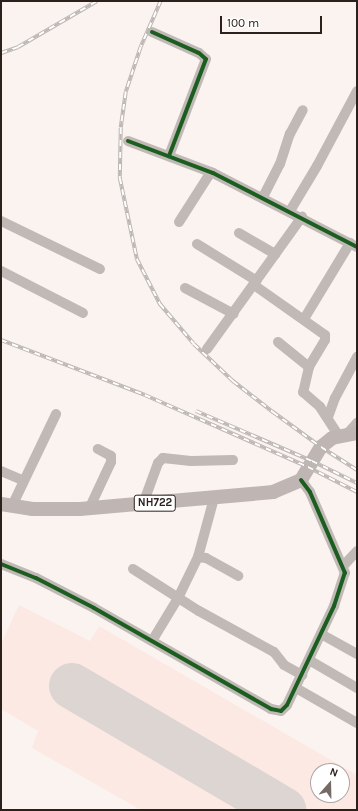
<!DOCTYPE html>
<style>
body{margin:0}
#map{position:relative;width:358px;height:811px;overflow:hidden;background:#fbf3f0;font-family:Karla,sans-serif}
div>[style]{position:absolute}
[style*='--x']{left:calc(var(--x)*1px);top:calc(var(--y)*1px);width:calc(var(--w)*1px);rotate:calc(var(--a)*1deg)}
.built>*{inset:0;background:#fce9e3}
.runway>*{height:46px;margin:-23px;padding:0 23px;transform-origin:23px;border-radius:23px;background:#dcd5d2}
.minor>*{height:10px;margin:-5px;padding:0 5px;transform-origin:5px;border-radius:5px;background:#c0b9b6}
.highway>*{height:14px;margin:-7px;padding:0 7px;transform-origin:7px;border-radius:7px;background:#bfb6b3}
.rail>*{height:3.5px;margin-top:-1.75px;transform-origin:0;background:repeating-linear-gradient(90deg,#fff 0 6px,#bdb7b4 0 12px);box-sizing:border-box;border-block:1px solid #bdb7b4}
.cycleway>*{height:4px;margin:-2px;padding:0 2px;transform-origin:2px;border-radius:2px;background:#1b5e20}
span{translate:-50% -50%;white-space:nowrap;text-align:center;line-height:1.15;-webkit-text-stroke:3px #fff;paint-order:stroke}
.shield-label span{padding:1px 3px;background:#fff;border:1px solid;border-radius:3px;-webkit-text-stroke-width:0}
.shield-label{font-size:11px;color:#2c201b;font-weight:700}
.frame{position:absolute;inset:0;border:2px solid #2c201b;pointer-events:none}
.north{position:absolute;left:310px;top:763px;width:40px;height:40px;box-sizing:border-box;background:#fff;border:1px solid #aba6a4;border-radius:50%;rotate:20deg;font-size:11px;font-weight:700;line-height:16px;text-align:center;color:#2c201b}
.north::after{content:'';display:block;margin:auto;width:14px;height:18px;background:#746a66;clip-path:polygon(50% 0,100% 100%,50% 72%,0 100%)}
.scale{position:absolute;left:220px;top:16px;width:102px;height:18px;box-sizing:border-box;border:2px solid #2c201b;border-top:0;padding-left:5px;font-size:12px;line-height:14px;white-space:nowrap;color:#2c201b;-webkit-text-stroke:3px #fff;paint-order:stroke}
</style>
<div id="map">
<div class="built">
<i style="clip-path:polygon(evenodd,19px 605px,90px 641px,99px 626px,357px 775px,357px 810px,141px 810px,32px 748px,38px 731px,1px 709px,1px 644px,19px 605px,318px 771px,342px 771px,342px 795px,318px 795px,318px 771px)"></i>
</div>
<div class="runway">
<i style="--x:72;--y:686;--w:245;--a:30.4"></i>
</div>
<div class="minor">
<i style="--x:152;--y:32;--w:51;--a:24.1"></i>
<i style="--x:199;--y:53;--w:9;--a:41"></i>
<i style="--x:206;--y:59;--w:104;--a:110.9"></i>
<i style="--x:128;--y:141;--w:91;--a:20.6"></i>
<i style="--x:213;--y:173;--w:162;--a:27.2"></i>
<i style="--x:263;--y:197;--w:37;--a:-63"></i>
<i style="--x:280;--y:164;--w:32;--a:-72"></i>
<i style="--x:290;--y:134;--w:27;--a:-62"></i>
<i style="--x:290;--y:211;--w:52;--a:-59"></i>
<i style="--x:317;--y:166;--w:85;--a:-61.9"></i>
<i style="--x:1;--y:221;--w:110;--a:25.9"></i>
<i style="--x:179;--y:222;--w:59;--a:-57.4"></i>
<i style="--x:239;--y:233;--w:42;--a:30.3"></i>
<i style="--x:197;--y:244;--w:70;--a:31.7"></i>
<i style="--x:1;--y:271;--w:92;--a:27.1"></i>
<i style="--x:254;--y:285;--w:87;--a:35.2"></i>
<i style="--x:325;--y:335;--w:5;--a:90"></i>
<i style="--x:325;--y:340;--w:31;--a:121"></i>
<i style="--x:185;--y:288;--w:55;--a:28"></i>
<i style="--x:304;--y:319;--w:89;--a:-58.8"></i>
<i style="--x:278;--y:342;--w:40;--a:39"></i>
<i style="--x:309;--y:367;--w:26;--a:103"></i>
<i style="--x:303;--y:392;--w:23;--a:41"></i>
<i style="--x:320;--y:407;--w:33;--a:57"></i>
<i style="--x:207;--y:349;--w:163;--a:-54.3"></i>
<i style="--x:328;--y:417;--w:20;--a:-70"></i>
<i style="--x:335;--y:398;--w:47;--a:-61.8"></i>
<i style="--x:347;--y:434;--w:15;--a:-48"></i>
<i style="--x:1;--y:471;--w:23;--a:23"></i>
<i style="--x:143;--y:504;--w:44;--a:-69.9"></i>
<i style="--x:158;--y:463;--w:7;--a:-45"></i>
<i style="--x:163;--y:458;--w:28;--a:6"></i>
<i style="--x:191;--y:461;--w:42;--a:-1.4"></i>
<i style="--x:12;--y:506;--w:102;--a:-64.4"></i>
<i style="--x:89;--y:509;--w:52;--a:-64.9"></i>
<i style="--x:111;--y:462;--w:6;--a:-90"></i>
<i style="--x:111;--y:456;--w:15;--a:-152"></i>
<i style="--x:198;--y:557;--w:61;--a:-74.8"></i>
<i style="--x:1;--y:564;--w:38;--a:22"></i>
<i style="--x:36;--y:578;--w:65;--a:27.3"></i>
<i style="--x:94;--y:608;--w:204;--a:29.7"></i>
<i style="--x:271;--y:709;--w:10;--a:11"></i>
<i style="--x:281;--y:711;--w:8;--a:-45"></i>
<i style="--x:287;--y:705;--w:110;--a:-64.6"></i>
<i style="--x:334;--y:606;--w:35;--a:-72"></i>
<i style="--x:345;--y:573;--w:88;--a:-113.4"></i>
<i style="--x:310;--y:492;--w:15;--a:-127"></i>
<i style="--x:344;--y:565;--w:19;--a:-47"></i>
<i style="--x:133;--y:569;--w:78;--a:32.5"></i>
<i style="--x:199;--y:611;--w:85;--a:28.7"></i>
<i style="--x:274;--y:652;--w:16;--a:52"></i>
<i style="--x:284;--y:665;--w:21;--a:29"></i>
<i style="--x:321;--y:634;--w:41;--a:29.1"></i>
<i style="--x:152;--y:641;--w:50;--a:-58.8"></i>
<i style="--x:178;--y:598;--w:46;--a:-64"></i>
<i style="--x:198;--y:557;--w:8;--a:7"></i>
<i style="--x:206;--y:558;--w:37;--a:29"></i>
<i style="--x:309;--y:660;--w:56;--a:30.3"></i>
<i style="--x:296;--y:688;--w:70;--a:29.8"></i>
</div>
<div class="highway">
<i style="--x:1;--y:504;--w:32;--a:9"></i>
<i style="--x:33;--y:509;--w:47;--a:0"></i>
<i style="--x:80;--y:509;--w:194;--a:-5"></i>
<i style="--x:273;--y:492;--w:30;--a:-23"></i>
<i style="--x:301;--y:480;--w:39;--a:-59"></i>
<i style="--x:321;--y:447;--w:14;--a:-39"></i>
<i style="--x:332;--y:438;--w:25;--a:-11"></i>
</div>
<div class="rail">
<i style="--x:161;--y:1;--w:50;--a:113.5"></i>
<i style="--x:141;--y:47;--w:47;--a:108.4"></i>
<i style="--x:126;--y:92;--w:36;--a:98"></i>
<i style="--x:121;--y:128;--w:50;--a:91.1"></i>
<i style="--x:120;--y:178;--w:83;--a:78.1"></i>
<i style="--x:137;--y:259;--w:51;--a:62.9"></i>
<i style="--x:160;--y:304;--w:52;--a:49.6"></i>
<i style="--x:194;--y:344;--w:54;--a:43.5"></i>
<i style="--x:233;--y:381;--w:51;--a:37.8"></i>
<i style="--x:273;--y:412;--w:59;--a:36.1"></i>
<i style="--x:321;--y:447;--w:43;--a:32.6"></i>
<i style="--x:1;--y:53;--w:18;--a:-19"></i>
<i style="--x:18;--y:47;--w:91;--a:-30.2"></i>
<i style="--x:1;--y:340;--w:154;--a:20.9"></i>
<i style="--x:145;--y:395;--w:178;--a:23.8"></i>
<i style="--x:308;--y:467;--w:55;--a:27"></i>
<i style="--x:196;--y:411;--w:126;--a:23.3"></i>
<i style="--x:312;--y:461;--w:50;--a:26.1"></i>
</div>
<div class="cycleway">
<i style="--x:152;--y:32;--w:51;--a:24.1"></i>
<i style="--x:199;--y:53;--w:9;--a:41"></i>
<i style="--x:206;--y:59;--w:104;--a:110.9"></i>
<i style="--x:128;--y:141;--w:91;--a:20.6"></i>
<i style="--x:213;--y:173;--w:162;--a:27.2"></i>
<i style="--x:1;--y:564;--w:38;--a:22"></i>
<i style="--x:36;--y:578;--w:65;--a:27.3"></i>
<i style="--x:94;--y:608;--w:204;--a:29.7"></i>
<i style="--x:271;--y:709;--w:10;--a:11"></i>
<i style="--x:281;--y:711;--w:8;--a:-45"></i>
<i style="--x:287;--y:705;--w:110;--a:-64.6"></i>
<i style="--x:334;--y:606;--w:35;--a:-72"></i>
<i style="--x:345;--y:573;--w:88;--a:-113.4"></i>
<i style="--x:310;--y:492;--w:15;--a:-127"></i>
</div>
<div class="shield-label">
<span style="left:155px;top:503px">NH722</span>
</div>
<div class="frame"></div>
<div class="north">N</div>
<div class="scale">100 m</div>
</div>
